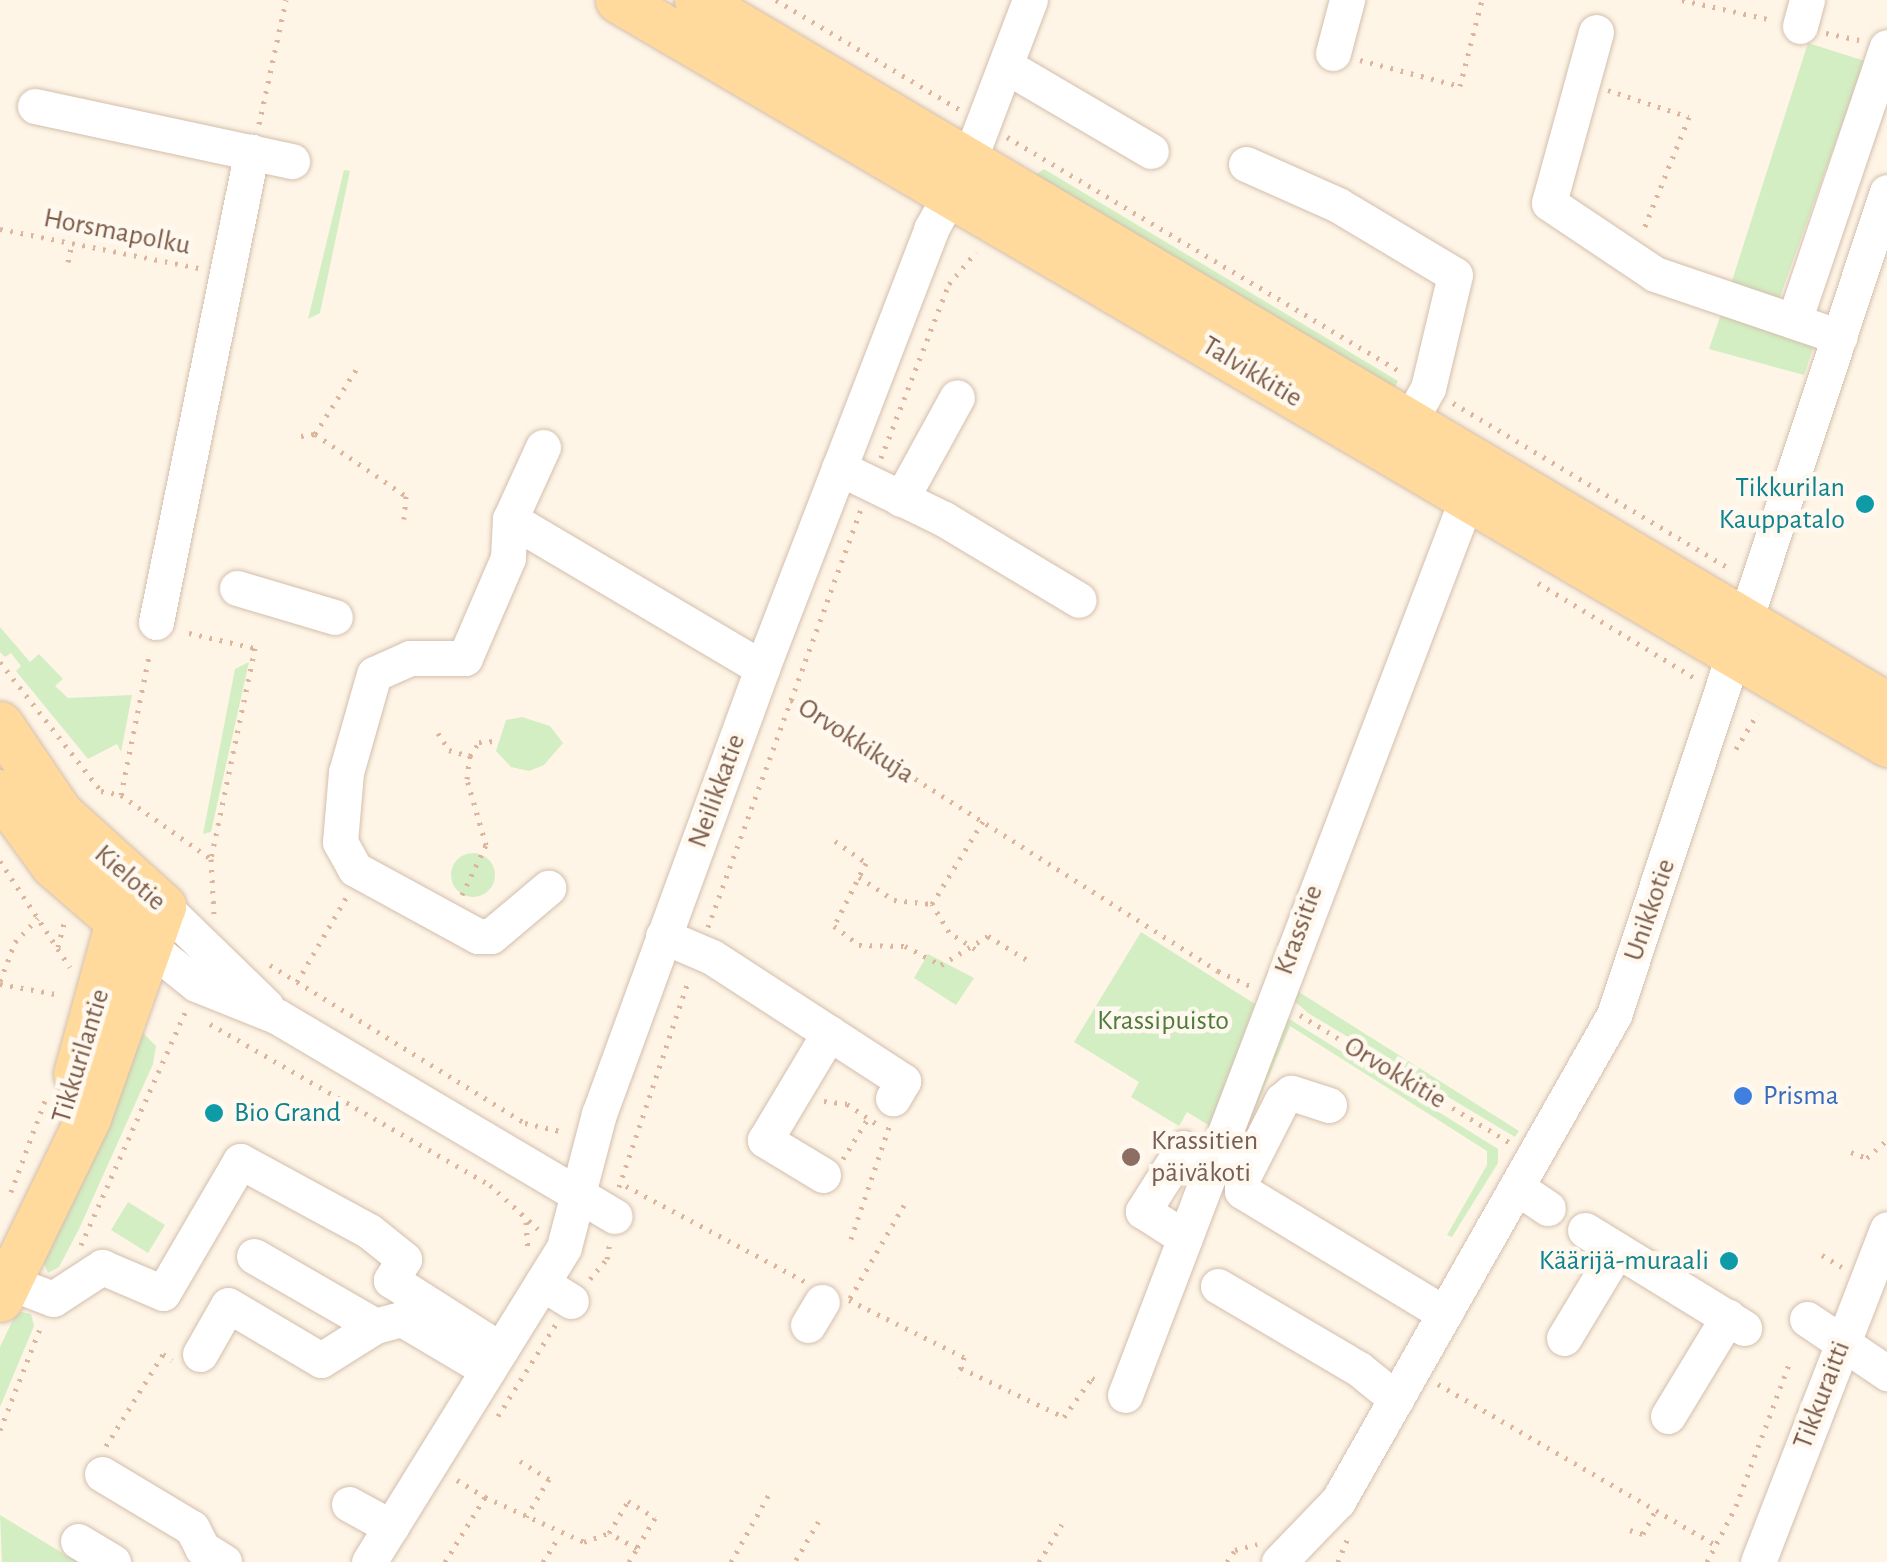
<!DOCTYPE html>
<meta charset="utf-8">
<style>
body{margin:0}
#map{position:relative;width:1887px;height:1562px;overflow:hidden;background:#fef5e6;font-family:"Alegreya Sans",sans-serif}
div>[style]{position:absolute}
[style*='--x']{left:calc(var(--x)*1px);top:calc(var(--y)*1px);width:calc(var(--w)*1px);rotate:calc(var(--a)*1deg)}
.green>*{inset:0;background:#d4eec3}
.round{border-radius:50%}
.path>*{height:5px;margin-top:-2.5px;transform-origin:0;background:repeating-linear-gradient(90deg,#dcb59d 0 2.5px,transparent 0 10.5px)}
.roads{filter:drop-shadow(0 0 2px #d4bead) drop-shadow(0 0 2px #d4bead)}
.minor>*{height:35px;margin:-17.5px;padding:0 17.5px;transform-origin:17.5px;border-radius:17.5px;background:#fff}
.major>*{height:45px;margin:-22.5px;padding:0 22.5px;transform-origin:22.5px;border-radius:22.5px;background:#ffda9c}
.dots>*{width:28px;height:28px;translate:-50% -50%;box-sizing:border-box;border:5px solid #fff8ee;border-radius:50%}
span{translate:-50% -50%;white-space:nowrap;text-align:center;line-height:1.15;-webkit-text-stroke:9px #fff8ee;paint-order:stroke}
.street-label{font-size:28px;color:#7b5a48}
.culture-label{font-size:28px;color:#0d838f}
.right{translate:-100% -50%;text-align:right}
.left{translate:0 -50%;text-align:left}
.park-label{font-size:28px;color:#4f7b3c}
.shop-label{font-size:28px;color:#366cbe}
.education-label{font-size:28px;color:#785e54}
</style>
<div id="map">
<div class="green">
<i style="clip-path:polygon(1808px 43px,1865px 61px,1777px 305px,1730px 287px)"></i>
<i style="clip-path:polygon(1044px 169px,1398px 381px,1392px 393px,1035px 175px)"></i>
<i style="clip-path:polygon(344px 170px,350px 171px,320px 313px,308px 319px)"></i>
<i style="clip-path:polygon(1725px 302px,1818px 334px,1804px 375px,1709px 349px)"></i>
<i style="clip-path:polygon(0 627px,30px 662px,39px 654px,63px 679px,55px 686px,68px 698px,132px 695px,121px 752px,117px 744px,88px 759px,16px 671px,21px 666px,11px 653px,5px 657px,0 652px)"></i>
<i style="clip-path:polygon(249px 662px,211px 832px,203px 834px,235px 669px)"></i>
<i style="clip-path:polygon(522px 717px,550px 726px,563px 743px,544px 765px,529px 771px,511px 767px,496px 751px,506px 720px)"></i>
<i class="round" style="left:451px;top:853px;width:44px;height:44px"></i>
<i style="clip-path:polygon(1141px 932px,1255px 1004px,1210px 1126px,1187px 1112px,1179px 1126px,1131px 1097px,1139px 1082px,1074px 1042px)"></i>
<i style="clip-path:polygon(928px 954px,974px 978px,956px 1005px,914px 978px)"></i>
<i style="clip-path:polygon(1294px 980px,1301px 983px,1299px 992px,1519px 1131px,1515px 1137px,1308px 1013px,1293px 1000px)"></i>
<i style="clip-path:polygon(1286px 1017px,1498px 1149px,1498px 1163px,1452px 1237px,1447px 1235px,1487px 1165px,1487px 1151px,1290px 1026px,1226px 1179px)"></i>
<i style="clip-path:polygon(140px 1030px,156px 1046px,153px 1064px,79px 1229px,59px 1267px,48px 1273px,42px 1259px)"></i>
<i style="clip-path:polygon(128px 1202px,165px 1225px,148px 1253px,111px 1230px)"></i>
<i style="clip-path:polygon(17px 1311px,31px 1314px,34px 1326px,0 1407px,0 1347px)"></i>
<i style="clip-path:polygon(0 1515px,64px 1554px,78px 1562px,2px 1562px)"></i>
</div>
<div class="path">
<i style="--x:776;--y:0;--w:213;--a:30.8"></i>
<i style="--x:1682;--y:0;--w:92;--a:12.5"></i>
<i style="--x:1826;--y:33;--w:34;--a:12"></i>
<i style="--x:1360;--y:60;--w:103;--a:14.6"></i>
<i style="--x:1460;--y:86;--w:89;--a:-75.7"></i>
<i style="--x:1608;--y:90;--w:85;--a:18.4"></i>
<i style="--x:1689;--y:117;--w:123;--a:112"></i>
<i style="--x:259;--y:124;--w:127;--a:-77.7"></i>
<i style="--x:1007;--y:137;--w:459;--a:30.8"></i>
<i style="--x:0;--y:229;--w:203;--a:11.1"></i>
<i style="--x:68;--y:262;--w:19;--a:-78"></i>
<i style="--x:1453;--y:403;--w:319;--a:30.9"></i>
<i style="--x:315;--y:434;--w:82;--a:-57.5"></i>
<i style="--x:301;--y:436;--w:14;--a:-8"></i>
<i style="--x:315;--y:434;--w:110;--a:34.3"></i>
<i style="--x:406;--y:496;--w:23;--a:95"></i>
<i style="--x:881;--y:458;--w:187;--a:-68.7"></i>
<i style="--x:949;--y:284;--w:42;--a:-49.8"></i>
<i style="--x:1538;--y:583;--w:184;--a:31.2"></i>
<i style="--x:189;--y:633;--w:68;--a:12.8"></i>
<i style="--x:255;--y:648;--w:216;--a:101.8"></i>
<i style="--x:211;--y:859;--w:55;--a:86.9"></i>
<i style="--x:0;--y:662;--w:164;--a:51.9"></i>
<i style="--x:101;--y:791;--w:20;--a:11"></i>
<i style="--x:121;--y:795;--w:110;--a:35.4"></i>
<i style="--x:791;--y:700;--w:506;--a:32.4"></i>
<i style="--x:1218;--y:971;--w:38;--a:25"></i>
<i style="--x:438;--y:733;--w:20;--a:57"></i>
<i style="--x:449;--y:750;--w:22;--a:16"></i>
<i style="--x:1736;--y:749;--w:42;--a:-58.6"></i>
<i style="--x:121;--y:795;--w:147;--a:-78.6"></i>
<i style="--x:835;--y:841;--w:38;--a:35"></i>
<i style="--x:866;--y:863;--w:71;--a:116.9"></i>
<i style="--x:834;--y:926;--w:31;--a:37"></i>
<i style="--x:859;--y:945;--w:46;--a:1.2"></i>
<i style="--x:905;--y:946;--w:41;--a:27.8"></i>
<i style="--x:941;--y:965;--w:55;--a:-31.7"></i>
<i style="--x:988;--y:936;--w:48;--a:31.4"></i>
<i style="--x:0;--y:861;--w:127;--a:56.6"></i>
<i style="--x:859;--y:877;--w:42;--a:33.3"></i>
<i style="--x:894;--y:900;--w:38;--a:6"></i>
<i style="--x:462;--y:895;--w:55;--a:-64.4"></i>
<i style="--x:486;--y:845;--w:69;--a:-106.1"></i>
<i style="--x:467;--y:779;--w:23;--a:-83"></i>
<i style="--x:470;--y:756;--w:17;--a:-57"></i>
<i style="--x:479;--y:742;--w:17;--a:-3"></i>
<i style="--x:708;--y:927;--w:444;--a:-69.9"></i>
<i style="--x:58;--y:947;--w:29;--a:-76"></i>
<i style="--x:975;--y:949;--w:31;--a:-147"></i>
<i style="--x:949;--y:932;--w:33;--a:-121"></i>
<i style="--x:932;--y:904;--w:97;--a:-58.4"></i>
<i style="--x:270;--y:965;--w:300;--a:31.8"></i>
<i style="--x:525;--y:1123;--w:39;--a:13"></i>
<i style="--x:0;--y:981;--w:42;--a:-69"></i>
<i style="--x:15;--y:942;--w:33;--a:-46"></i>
<i style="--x:297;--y:982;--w:99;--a:-59.8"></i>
<i style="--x:0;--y:984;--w:62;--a:10.2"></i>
<i style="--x:1300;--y:1015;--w:245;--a:31.3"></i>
<i style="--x:210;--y:1024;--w:323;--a:29.9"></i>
<i style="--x:490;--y:1185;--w:65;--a:42.5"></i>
<i style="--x:824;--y:1101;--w:23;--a:7"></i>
<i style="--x:847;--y:1104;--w:36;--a:34"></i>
<i style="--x:1851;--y:1152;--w:17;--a:21"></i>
<i style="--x:1867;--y:1158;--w:27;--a:-42"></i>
<i style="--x:843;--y:1159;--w:46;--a:-58.4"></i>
<i style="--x:626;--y:1186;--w:204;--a:28.1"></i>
<i style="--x:619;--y:1187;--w:219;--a:-71.4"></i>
<i style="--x:11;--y:1192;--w:103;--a:-69.6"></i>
<i style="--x:904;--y:1205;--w:110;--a:120.1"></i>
<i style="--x:849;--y:1300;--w:128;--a:26.4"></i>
<i style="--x:964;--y:1357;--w:21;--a:107"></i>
<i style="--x:526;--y:1222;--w:27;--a:86"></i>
<i style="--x:851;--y:1239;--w:121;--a:-71.3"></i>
<i style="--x:81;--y:1245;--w:260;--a:-65.9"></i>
<i style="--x:1822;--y:1255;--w:23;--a:31"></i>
<i style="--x:590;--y:1279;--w:26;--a:-50"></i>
<i style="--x:607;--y:1259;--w:17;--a:-80"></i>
<i style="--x:961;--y:1368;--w:114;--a:25.4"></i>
<i style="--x:1064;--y:1417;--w:48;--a:-54.3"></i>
<i style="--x:1092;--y:1378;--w:10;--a:29"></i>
<i style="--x:1438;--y:1384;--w:321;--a:30.1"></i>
<i style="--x:498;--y:1416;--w:109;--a:-57.8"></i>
<i style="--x:0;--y:1430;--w:112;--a:-68.5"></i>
<i style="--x:106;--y:1446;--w:108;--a:-58.2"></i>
<i style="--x:163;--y:1354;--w:11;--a:34"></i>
<i style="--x:520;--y:1461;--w:34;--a:32"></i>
<i style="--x:549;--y:1479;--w:44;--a:121.2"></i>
<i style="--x:457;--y:1480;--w:33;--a:31"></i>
<i style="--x:1630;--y:1530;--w:14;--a:17"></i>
<i style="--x:1643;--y:1534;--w:27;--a:-62"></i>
<i style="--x:796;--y:1560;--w:50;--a:-59.8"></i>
<i style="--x:445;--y:1562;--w:76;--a:-58.4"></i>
<i style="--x:485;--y:1497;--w:109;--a:24.4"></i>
<i style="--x:584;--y:1542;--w:27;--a:-20"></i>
<i style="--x:609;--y:1533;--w:37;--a:-59"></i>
<i style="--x:628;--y:1501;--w:32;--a:32"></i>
<i style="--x:655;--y:1518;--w:35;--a:121"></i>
<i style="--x:637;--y:1548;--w:32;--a:-152"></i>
<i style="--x:543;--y:1562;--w:31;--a:-58"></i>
<i style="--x:629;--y:1562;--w:16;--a:-60"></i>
<i style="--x:731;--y:1562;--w:84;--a:-60.7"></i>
<i style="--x:1039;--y:1562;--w:44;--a:-58.8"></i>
<i style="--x:1227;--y:1562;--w:14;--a:-56"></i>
<i style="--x:1235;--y:1550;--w:23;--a:-15"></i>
<i style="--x:1338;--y:1562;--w:27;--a:-68"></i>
<i style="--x:1707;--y:1562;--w:63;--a:-62.6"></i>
<i style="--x:1736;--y:1506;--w:157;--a:-69.5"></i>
</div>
<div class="roads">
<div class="minor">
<i style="--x:1800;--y:26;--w:27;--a:-75"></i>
<i style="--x:1596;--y:32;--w:177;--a:105.4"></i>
<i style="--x:1549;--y:203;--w:128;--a:33.8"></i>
<i style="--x:1655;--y:274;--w:195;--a:18.8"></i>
<i style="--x:1333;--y:53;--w:55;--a:-75.2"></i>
<i style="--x:1006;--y:66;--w:168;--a:30.4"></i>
<i style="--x:35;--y:106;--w:263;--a:12.1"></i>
<i style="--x:1246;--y:164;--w:101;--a:24"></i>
<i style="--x:1338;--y:205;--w:136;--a:30.9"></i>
<i style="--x:1455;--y:275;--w:116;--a:103.4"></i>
<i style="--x:1428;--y:388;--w:41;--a:119.1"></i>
<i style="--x:1794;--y:321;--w:289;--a:-71.3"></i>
<i style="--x:543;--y:447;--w:79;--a:114.6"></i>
<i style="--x:510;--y:519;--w:293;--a:30.6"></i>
<i style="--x:839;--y:468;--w:117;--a:25.9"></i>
<i style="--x:944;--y:519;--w:157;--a:31"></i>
<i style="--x:901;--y:499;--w:116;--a:-61.2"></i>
<i style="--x:510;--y:519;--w:39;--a:93"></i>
<i style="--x:508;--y:558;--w:109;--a:113.3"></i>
<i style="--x:465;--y:658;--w:55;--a:180"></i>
<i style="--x:410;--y:658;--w:39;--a:156"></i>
<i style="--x:374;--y:674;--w:102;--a:105.9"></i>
<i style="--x:346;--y:772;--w:70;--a:94.9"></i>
<i style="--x:340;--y:842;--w:31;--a:61"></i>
<i style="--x:355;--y:869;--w:140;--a:28.6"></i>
<i style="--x:478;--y:936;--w:13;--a:0"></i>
<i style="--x:491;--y:936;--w:75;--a:-40.1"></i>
<i style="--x:237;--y:588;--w:102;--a:16.5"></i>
<i style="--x:156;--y:622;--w:480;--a:-78.5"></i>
<i style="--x:163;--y:906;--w:144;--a:44.2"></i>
<i style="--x:663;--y:936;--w:53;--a:23.2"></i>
<i style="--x:712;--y:957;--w:228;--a:33"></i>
<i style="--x:903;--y:1081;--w:20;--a:120"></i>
<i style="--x:150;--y:947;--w:59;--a:38.8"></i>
<i style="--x:196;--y:984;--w:88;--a:21.9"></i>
<i style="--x:278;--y:1017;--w:391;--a:30.6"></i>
<i style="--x:1329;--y:1105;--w:40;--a:-162"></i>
<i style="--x:1291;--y:1093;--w:11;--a:142"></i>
<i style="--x:1282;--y:1100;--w:89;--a:116.9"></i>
<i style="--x:1242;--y:1179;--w:12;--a:90"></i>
<i style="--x:1242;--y:1191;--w:237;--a:31.2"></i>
<i style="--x:1183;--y:1148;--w:75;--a:122.4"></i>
<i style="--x:1143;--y:1211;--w:50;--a:32.7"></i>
<i style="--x:823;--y:1175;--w:68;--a:-148.9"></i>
<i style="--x:765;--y:1140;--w:125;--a:-59.1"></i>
<i style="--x:1518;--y:1188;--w:36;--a:34"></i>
<i style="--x:1585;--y:1230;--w:187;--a:31.6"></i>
<i style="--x:254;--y:1256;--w:140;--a:30"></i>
<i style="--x:375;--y:1326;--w:28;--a:-15"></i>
<i style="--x:402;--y:1319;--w:100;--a:30.7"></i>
<i style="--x:8;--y:1282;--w:48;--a:20.7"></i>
<i style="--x:53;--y:1299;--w:59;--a:-33.1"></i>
<i style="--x:102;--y:1267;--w:66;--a:23.1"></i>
<i style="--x:163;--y:1293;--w:153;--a:-59.7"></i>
<i style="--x:240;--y:1161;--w:147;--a:28.5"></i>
<i style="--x:369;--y:1231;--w:45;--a:38.7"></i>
<i style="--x:404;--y:1259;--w:25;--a:122"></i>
<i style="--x:391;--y:1280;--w:130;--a:32.5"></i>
<i style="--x:542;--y:1283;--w:34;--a:32"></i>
<i style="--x:1218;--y:1286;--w:164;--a:30.5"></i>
<i style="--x:1359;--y:1369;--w:48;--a:39"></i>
<i style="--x:1807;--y:1319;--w:97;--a:34"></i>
<i style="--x:808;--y:1325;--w:27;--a:-59"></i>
<i style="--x:1564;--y:1338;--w:103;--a:-58.9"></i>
<i style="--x:200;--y:1354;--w:56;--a:-60.3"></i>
<i style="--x:228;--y:1305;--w:108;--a:30.6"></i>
<i style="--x:321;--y:1360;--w:64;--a:-32.2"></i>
<i style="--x:1125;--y:1395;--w:982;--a:-69.13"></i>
<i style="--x:1668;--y:1416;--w:116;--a:-58.8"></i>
<i style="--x:102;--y:1474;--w:105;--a:31"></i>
<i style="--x:192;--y:1528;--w:22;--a:63"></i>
<i style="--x:202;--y:1548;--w:26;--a:32"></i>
<i style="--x:349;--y:1504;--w:48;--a:28.7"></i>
<i style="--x:78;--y:1541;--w:41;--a:31"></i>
<i style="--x:369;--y:1562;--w:370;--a:-58.2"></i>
<i style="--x:564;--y:1247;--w:138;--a:-75.3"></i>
<i style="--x:599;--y:1114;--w:475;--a:-69.9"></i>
<i style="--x:762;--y:668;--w:470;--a:-68.9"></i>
<i style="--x:931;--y:229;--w:76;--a:-60.7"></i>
<i style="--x:968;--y:163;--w:174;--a:-69.2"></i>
<i style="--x:1279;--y:1562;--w:85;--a:-46"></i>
<i style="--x:1338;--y:1501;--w:559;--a:-60.41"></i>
<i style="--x:1614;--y:1015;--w:867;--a:-71.65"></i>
<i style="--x:1758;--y:1562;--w:357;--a:-68.8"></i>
</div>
<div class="major">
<i style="--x:618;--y:0;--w:1471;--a:30.38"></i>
<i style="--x:697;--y:0;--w:1383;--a:30.64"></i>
<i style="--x:0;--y:724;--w:107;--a:56"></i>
<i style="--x:60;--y:813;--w:139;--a:42.1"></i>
<i style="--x:163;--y:906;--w:225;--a:109.5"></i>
<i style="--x:88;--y:1118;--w:201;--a:115.9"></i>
<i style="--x:0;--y:792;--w:90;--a:54"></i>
<i style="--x:53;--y:865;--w:115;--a:40.8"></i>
<i style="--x:76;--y:1074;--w:203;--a:-74.6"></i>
</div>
</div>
<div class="dots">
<i style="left:1865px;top:504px;background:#0f9aa8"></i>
<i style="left:1743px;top:1096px;background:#3f7fe0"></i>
<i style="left:214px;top:1113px;background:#0f9aa8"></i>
<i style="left:1131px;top:1157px;background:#8d6e63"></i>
<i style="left:1729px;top:1261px;background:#0f9aa8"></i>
</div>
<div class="street-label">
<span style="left:117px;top:232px;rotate:11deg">Horsmapolku</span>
<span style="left:1252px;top:372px;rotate:31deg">Talvikkitie</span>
<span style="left:856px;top:741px;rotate:33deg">Orvokkikuja</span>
<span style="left:717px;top:791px;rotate:-70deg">Neilikkatie</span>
<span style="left:130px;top:878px;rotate:41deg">Kielotie</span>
<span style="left:1650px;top:910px;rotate:-71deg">Unikkotie</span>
<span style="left:1299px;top:930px;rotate:-70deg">Krassitie</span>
<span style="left:81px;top:1056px;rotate:-73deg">Tikkurilantie</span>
<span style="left:1395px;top:1073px;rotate:31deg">Orvokkitie</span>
<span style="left:1822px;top:1395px;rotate:-69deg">Tikkuraitti</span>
</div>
<div class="culture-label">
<span class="right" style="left:1845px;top:504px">Tikkurilan<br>Kauppatalo</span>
<span class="left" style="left:234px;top:1113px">Bio Grand</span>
<span class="right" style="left:1709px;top:1261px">Käärijä-muraali</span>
</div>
<div class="park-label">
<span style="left:1163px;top:1021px">Krassipuisto</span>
</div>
<div class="shop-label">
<span class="left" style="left:1763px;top:1096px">Prisma</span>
</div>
<div class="education-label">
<span class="left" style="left:1151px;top:1157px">Krassitien<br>päiväkoti</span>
</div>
</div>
